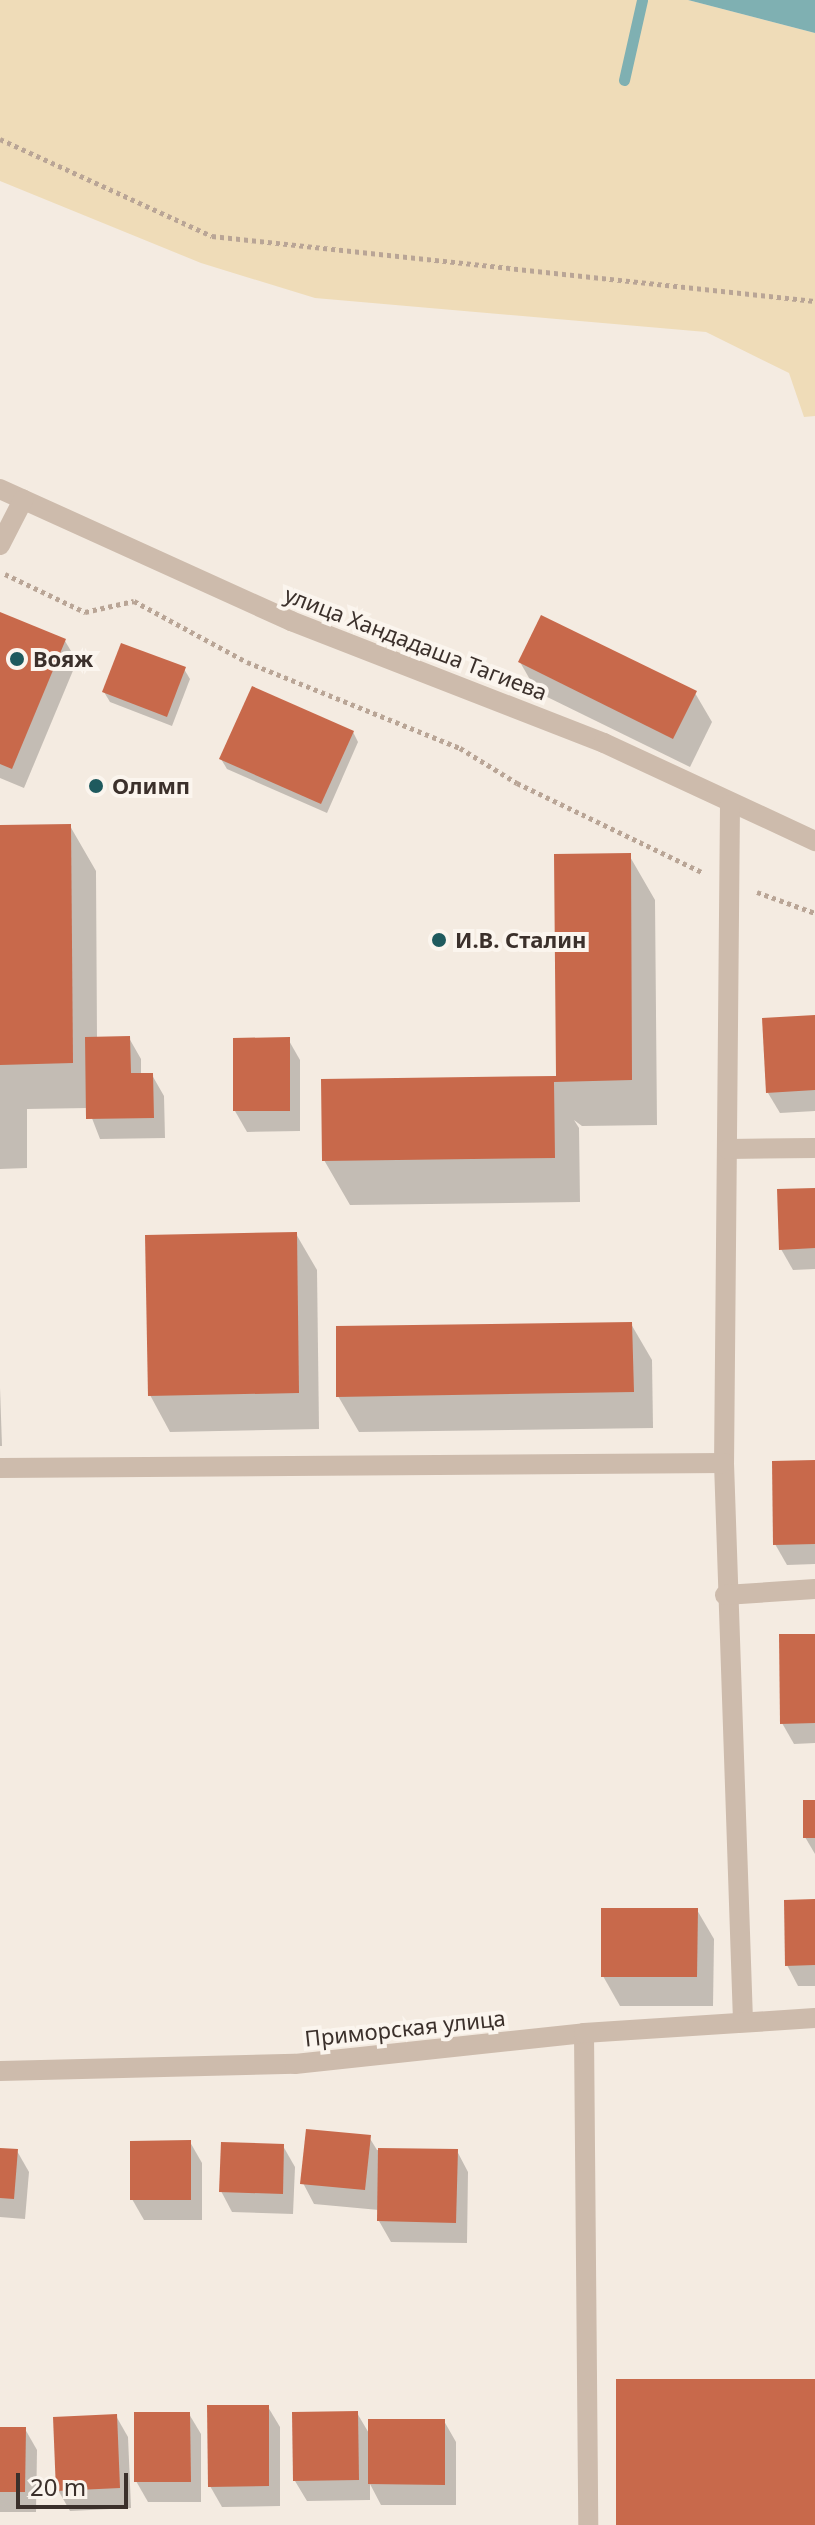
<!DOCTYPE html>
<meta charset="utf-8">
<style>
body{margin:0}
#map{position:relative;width:815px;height:2525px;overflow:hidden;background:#f4ebe1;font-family:"Noto Sans",sans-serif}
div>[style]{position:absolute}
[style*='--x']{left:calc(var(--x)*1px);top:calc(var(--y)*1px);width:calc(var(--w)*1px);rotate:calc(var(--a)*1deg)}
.sand>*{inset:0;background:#efdcb8}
.water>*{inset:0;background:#7fb0b2}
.shadow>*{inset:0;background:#0003}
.stream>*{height:11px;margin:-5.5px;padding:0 5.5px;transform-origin:5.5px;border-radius:5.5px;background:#7fb0b2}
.building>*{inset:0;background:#c8694b}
.path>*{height:5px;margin-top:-2.5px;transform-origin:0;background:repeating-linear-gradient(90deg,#b9a596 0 4px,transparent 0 8px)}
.minor>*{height:20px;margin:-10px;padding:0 10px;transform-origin:10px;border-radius:10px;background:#cdbbac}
.dots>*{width:22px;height:22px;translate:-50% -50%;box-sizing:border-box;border:4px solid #fbf5ee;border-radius:50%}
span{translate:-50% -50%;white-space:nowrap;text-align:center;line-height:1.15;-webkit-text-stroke:8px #fbf5ee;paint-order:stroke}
.street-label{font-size:22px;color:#3b302b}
.poi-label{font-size:22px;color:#3b302b;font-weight:700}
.left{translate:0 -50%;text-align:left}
.scale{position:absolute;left:16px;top:2473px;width:112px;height:36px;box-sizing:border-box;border:4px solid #3b302b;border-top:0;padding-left:10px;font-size:24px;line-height:28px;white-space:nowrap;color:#3b302b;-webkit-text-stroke:6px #fbf5ee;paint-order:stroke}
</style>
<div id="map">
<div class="sand">
<i style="clip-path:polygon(0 0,688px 0,815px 33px,815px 416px,804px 417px,789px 373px,706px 332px,315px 298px,201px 263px,0 181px)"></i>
</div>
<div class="water">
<i style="clip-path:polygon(688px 0,815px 0,815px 33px)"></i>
</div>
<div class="shadow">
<i style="clip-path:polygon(0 616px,65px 641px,77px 661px,24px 788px,0 778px)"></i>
<i style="clip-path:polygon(520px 662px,695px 693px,712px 722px,690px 767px,537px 692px)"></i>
<i style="clip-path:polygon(184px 669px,190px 679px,172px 726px,110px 702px,104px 692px)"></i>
<i style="clip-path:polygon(353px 732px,358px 742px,327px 813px,227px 769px,221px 759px)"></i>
<i style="clip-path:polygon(70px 826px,96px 871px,97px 1039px,129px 1038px,141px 1059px,141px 1075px,152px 1075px,164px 1096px,165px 1138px,100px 1139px,88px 1108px,27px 1109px,27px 1168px,0 1169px,0 827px)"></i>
<i style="clip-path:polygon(629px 855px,655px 900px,657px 1125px,582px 1126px,574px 1120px,579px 1128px,580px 1202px,350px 1205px,324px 1160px,558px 1078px)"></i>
<i style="clip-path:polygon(815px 1017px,815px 1111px,780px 1113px,768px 1093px)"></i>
<i style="clip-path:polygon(288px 1039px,300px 1060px,300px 1131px,247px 1132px,235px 1111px)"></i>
<i style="clip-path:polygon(815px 1190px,815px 1269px,793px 1270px,781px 1249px)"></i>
<i style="clip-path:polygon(296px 1234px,317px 1270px,319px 1429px,170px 1432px,150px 1395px)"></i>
<i style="clip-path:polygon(631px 1324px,652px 1360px,653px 1428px,359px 1432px,338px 1396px)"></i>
<i style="clip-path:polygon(0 1388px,2px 1446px,0 1446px)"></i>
<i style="clip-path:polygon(815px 1462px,815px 1564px,787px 1565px,775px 1544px)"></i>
<i style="clip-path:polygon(815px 1636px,815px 1743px,794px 1744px,782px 1723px)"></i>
<i style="clip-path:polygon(815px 1802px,815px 1854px,805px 1837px)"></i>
<i style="clip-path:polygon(815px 1901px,815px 1986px,798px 1986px,787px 1965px)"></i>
<i style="clip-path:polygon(697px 1910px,714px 1939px,713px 2006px,620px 2006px,603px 1976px)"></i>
<i style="clip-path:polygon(369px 2137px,377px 2150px,457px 2151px,468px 2172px,467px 2243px,391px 2242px,379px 2221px,379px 2210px,314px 2204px,303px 2183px)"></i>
<i style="clip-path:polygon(190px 2142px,202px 2163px,202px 2220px,144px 2220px,132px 2199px)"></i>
<i style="clip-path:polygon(283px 2146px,295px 2167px,293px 2214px,232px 2212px,221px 2191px)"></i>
<i style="clip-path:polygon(0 2150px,17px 2151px,29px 2172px,25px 2219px,0 2217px)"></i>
<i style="clip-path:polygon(268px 2407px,280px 2427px,280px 2506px,222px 2507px,210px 2486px)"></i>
<i style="clip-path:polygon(357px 2413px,370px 2435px,444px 2421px,456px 2442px,456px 2505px,381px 2505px,370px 2484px,370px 2500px,307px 2501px,295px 2481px)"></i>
<i style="clip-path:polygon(189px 2414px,201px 2434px,201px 2502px,148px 2502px,136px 2481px)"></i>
<i style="clip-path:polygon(116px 2416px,128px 2437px,131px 2508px,70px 2511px,58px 2490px)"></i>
<i style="clip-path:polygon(0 2429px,25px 2429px,37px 2450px,36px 2512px,0 2512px)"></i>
</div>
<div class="stream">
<i style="--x:624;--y:80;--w:82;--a:-77.3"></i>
</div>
<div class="building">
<i style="clip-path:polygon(0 612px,66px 639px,12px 769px,0 764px)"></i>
<i style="clip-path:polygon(541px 615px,697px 691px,673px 739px,518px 662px)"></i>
<i style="clip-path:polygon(121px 643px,186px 667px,167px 717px,102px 692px)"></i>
<i style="clip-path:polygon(252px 686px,354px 731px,321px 804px,219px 759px)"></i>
<i style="clip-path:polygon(71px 824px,73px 1063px,0 1065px,0 825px)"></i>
<i style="clip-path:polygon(631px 853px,632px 1080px,554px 1082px,555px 1158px,322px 1161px,321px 1079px,556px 1076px,554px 854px)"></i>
<i style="clip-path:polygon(815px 1015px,815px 1090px,766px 1093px,762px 1018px)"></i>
<i style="clip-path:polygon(130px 1036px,131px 1073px,153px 1073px,154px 1118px,86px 1119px,85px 1037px)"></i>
<i style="clip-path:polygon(290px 1037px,290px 1111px,233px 1111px,233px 1038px)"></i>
<i style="clip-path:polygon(815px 1188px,815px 1248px,779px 1250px,777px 1189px)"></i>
<i style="clip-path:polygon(297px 1232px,299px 1393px,148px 1396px,145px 1235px)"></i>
<i style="clip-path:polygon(632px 1322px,634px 1392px,336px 1397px,336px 1326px)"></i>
<i style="clip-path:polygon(815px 1460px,815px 1544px,773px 1545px,772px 1461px)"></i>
<i style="clip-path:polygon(779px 1634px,815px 1634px,815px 1723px,780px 1724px)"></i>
<i style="clip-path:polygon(803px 1800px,815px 1800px,815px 1838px,803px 1838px)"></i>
<i style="clip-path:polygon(815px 1899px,815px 1965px,785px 1966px,784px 1900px)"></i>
<i style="clip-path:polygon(601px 1908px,698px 1908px,697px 1977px,601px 1977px)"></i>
<i style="clip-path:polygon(306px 2129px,371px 2135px,365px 2190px,300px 2184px)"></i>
<i style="clip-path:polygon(191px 2140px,191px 2200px,130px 2200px,130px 2141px)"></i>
<i style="clip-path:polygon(221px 2142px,284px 2144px,283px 2194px,219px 2192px)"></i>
<i style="clip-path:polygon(0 2148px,18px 2149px,14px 2199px,0 2198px)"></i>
<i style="clip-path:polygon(378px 2148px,458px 2149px,456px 2223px,377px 2221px)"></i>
<i style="clip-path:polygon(616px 2379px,815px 2379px,815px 2525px,616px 2525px)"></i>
<i style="clip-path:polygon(207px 2405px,269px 2405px,269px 2486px,208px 2487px)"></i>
<i style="clip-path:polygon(358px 2411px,359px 2480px,293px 2481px,292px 2412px)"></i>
<i style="clip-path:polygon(134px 2412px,190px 2412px,191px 2482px,134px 2482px)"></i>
<i style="clip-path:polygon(117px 2414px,120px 2488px,56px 2491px,53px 2417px)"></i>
<i style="clip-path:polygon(368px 2419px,445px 2419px,445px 2485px,368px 2484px)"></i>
<i style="clip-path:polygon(0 2427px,26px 2427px,25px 2492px,0 2492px)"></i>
</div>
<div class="path">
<i style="--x:0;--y:139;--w:233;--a:24.6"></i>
<i style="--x:212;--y:236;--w:606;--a:6.15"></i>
<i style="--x:5;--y:574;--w:89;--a:25.4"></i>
<i style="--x:85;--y:612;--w:50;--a:-12.7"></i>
<i style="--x:134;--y:601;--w:128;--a:28.4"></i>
<i style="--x:247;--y:662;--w:230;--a:22"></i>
<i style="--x:460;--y:748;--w:67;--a:31.6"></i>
<i style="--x:517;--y:783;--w:205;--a:25.7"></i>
<i style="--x:757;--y:892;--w:62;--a:19.9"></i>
</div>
<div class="minor">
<i style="--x:0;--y:489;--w:320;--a:24.4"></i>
<i style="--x:291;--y:621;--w:336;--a:21.3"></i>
<i style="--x:604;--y:743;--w:233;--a:24.9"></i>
<i style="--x:0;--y:545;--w:51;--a:-62.9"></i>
<i style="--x:730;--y:805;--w:658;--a:90.52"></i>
<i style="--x:724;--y:1463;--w:558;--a:88.05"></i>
<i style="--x:728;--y:1149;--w:87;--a:-0.7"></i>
<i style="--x:0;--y:1468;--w:724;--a:-0.4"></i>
<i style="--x:725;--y:1595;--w:90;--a:-3.8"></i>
<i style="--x:584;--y:2033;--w:492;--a:89.5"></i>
<i style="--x:0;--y:2071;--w:295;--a:-1.4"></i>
<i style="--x:295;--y:2064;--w:291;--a:-6.1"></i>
<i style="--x:584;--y:2033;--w:231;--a:-3.7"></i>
</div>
<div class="dots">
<i style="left:17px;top:659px;background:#1f5a5e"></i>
<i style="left:96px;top:786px;background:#1f5a5e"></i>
<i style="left:439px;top:940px;background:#1f5a5e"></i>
</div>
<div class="street-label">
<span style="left:416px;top:643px;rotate:21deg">улица Хандадаша Тагиева</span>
<span style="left:405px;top:2028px;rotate:-6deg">Приморская улица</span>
</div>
<div class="poi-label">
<span class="left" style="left:33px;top:659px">Вояж</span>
<span class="left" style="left:112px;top:786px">Олимп</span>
<span class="left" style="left:455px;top:940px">И.В. Сталин</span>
</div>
<div class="scale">20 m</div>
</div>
